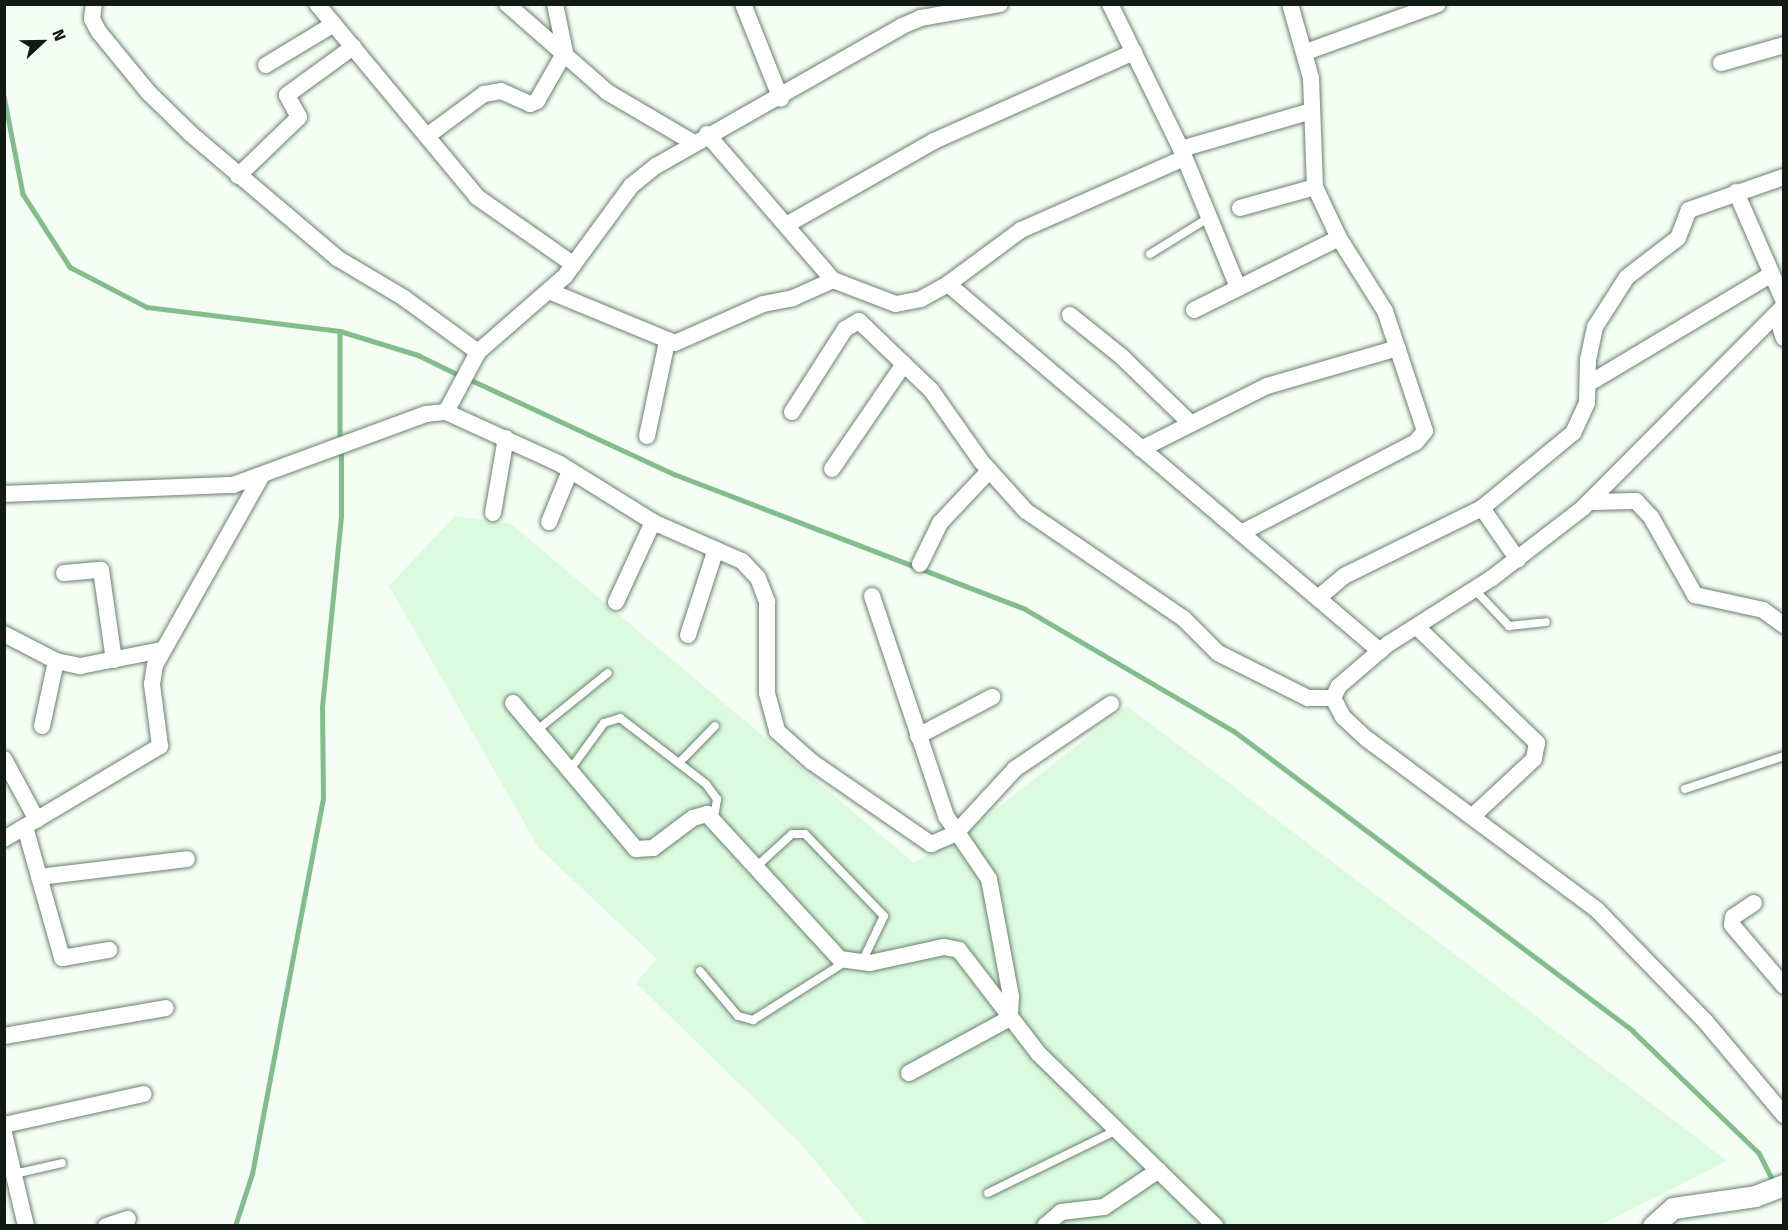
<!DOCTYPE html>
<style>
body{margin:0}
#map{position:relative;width:1788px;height:1230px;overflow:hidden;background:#f4fef5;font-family:"Fira Sans",sans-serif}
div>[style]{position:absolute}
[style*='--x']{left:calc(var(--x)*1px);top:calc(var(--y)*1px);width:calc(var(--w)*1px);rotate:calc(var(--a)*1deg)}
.built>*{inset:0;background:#dbfadf}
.stream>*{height:4.5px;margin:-2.25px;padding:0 2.25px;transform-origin:2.25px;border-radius:2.25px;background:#82bd8c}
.roads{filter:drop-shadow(0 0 2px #6a816d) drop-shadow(0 0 2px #6a816d)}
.service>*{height:8px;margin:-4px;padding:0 4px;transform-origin:4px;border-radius:4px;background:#fff}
.minor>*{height:16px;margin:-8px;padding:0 8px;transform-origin:8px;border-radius:8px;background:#fff}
.tertiary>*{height:21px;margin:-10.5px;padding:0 10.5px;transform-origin:10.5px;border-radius:10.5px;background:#fff}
span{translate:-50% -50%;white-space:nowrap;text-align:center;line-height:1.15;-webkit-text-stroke:5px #f4fef5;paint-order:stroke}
.frame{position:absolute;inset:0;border:6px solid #111a13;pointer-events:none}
.north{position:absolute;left:12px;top:12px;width:60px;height:60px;-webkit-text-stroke:4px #f4fef5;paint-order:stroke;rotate:68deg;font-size:16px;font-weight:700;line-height:24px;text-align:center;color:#111a13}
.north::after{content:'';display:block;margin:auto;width:21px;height:27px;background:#111a13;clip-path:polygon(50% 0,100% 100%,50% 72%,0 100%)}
</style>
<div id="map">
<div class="built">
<i style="clip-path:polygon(455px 516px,511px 524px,914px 863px,981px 821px,1127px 706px,1727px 1161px,1600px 1225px,867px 1225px,804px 1147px,636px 983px,657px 959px,538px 847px,389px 586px)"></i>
</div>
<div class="stream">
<i style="--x:4;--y:96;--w:100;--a:79"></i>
<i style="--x:23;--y:194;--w:87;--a:57.2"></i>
<i style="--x:70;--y:267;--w:87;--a:27.5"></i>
<i style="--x:147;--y:307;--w:194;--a:7.1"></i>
<i style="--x:340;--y:331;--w:82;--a:17.1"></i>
<i style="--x:418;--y:355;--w:48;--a:26"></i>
<i style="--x:340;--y:331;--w:110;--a:90"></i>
<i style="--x:469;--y:379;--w:226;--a:24.9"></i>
<i style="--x:674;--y:474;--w:376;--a:21"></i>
<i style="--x:1025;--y:609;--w:242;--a:30.3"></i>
<i style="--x:1234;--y:731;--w:499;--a:36.9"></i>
<i style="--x:1633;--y:1031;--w:175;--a:44.1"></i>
<i style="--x:1759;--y:1153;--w:33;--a:63"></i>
<i style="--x:235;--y:1226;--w:55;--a:-71.9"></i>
<i style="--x:252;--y:1174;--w:382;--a:-79.3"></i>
<i style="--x:323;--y:799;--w:92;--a:-90.6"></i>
<i style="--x:322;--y:707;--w:192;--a:-84.3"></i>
<i style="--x:341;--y:516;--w:66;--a:-90"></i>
</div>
<div class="roads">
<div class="service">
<i style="--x:1150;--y:254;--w:70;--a:-31.7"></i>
<i style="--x:1475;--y:590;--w:50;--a:46.6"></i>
<i style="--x:1509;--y:626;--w:37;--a:-6"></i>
<i style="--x:536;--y:731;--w:92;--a:-38.9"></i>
<i style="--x:680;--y:762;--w:50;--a:-45.8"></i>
<i style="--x:569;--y:771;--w:59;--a:-53.9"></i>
<i style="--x:604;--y:723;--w:17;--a:-17"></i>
<i style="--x:620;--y:718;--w:108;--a:37.5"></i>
<i style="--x:706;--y:784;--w:19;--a:54"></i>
<i style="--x:717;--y:799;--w:19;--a:99"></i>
<i style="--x:1685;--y:789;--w:104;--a:-18.4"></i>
<i style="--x:756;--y:867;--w:49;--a:-42.5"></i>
<i style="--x:792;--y:834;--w:13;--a:0"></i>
<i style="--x:805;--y:834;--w:114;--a:46.1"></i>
<i style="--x:884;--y:916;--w:51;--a:115.6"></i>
<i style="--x:700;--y:971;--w:59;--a:49.8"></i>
<i style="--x:738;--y:1016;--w:16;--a:15"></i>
<i style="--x:753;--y:1020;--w:109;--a:-32.2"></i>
<i style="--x:14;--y:1174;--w:49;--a:-12.9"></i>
<i style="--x:988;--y:1193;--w:141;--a:-26"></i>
</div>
<div class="minor">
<i style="--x:94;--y:4;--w:15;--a:98"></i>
<i style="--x:92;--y:19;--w:15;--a:62"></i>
<i style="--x:99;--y:32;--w:79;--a:50.7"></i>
<i style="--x:149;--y:93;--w:59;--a:44.3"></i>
<i style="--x:191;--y:134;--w:192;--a:40.3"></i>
<i style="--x:337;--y:258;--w:78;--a:30.8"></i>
<i style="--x:404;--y:298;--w:92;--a:36.1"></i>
<i style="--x:317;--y:4;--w:251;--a:50.3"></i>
<i style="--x:477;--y:197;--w:118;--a:35"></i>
<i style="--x:507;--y:4;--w:133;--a:41.3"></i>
<i style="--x:607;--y:92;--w:101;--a:30.4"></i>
<i style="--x:743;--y:4;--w:102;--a:68.2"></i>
<i style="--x:1110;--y:4;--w:161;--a:63.9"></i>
<i style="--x:1181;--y:149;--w:149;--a:67.6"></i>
<i style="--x:1306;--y:52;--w:140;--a:-20"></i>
<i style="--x:1721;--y:63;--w:66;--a:-15.9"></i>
<i style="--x:266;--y:65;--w:79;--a:-31.1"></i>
<i style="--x:707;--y:134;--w:193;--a:49.2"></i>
<i style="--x:833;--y:280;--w:67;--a:20.9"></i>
<i style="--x:896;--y:304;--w:25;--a:-11"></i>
<i style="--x:921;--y:299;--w:31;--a:-29"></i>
<i style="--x:948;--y:284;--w:91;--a:-36.5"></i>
<i style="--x:1021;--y:230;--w:178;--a:-23.8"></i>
<i style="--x:427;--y:136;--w:71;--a:-36.4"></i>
<i style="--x:484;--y:94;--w:17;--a:-10"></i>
<i style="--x:501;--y:91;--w:32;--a:24"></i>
<i style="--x:530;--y:104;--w:8;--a:-23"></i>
<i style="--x:537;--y:101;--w:56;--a:-60.3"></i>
<i style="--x:565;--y:52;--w:49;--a:-101.8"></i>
<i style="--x:1181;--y:149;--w:136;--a:-16.2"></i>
<i style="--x:238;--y:176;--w:85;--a:-44"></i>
<i style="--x:299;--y:117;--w:25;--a:-119"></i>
<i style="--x:287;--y:95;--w:82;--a:-36"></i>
<i style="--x:1736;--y:192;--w:120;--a:66.4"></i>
<i style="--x:1240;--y:208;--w:78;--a:-15.6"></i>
<i style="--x:788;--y:224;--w:168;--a:-29.6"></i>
<i style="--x:934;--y:141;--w:219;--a:-24"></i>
<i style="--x:948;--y:284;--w:567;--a:40.35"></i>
<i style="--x:549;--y:291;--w:136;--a:22.4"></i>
<i style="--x:675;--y:343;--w:96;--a:-23.9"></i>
<i style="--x:763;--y:304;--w:31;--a:-11"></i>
<i style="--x:793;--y:298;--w:44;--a:-24.2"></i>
<i style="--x:1784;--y:306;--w:285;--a:134.9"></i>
<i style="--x:1583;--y:508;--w:115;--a:142.4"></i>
<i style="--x:1492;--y:578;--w:123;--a:147.6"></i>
<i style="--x:1388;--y:644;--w:65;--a:139.4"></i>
<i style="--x:1339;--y:686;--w:13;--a:117"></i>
<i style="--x:1333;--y:698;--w:21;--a:62"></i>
<i style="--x:1343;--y:717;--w:33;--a:43"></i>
<i style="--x:1367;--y:739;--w:287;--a:36.6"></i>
<i style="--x:1597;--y:910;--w:155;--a:45.8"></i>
<i style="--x:1705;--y:1021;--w:123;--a:50"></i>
<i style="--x:1194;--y:310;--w:162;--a:-26.4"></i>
<i style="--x:1776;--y:314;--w:25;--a:72"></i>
<i style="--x:1070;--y:315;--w:67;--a:38.9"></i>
<i style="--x:1122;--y:357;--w:95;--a:44.1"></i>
<i style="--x:1588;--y:384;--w:214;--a:-30.9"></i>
<i style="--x:446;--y:412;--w:68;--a:-61.9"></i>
<i style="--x:478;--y:352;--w:116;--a:-41.1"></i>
<i style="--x:565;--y:276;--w:112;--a:-53.7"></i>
<i style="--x:631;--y:186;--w:32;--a:-39"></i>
<i style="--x:656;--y:166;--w:283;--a:-29.6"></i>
<i style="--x:902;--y:26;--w:21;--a:-23"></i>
<i style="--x:921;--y:18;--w:80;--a:-10"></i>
<i style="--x:792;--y:412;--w:98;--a:-57.4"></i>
<i style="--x:845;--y:329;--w:16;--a:-30"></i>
<i style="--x:859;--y:321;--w:100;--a:43.8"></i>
<i style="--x:931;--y:390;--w:87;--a:54.8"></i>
<i style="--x:981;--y:461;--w:67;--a:48"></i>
<i style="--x:1026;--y:511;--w:190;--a:34.3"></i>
<i style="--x:1183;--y:618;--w:49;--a:45"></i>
<i style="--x:1218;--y:653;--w:101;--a:26.6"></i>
<i style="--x:1308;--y:698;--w:25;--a:0"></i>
<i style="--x:647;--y:436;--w:96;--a:-78"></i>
<i style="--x:1141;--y:449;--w:141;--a:-26.6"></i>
<i style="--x:1267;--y:386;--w:136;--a:-16.2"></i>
<i style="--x:832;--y:469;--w:127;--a:-55.6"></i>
<i style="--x:4;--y:494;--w:229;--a:-2.3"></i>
<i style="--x:233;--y:485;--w:206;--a:-20.2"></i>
<i style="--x:426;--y:414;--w:20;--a:-6"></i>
<i style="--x:446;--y:412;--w:125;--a:24.5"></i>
<i style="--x:560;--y:464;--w:110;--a:31.9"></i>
<i style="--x:653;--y:522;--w:97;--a:23.7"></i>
<i style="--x:742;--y:561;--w:23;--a:47"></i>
<i style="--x:758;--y:578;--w:26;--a:69"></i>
<i style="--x:767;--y:602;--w:91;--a:90"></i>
<i style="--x:767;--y:693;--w:39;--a:75"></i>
<i style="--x:777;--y:731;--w:47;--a:41.5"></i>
<i style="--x:812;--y:762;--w:145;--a:34.6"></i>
<i style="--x:931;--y:844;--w:26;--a:-23"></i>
<i style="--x:955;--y:834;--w:88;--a:-47.3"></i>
<i style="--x:1015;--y:769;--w:116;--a:-34.1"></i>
<i style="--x:1590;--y:502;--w:46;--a:-1.2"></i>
<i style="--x:1636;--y:501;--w:22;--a:47"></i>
<i style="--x:1651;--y:517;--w:90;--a:60.6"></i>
<i style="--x:1695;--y:595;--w:70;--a:12.4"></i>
<i style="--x:1763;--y:610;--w:26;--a:36"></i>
<i style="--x:1482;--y:508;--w:63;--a:55.3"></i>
<i style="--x:493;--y:513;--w:76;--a:-80.2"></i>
<i style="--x:549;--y:522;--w:55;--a:-67.6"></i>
<i style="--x:1241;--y:533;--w:197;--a:-27.5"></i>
<i style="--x:1416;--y:442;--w:14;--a:-51"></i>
<i style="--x:1425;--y:431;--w:126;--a:-108.4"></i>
<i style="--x:1385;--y:311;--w:86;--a:-122.2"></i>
<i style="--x:1339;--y:238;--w:56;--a:-115.2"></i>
<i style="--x:1315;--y:187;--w:109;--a:-92.1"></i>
<i style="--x:1311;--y:78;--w:77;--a:-105.8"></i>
<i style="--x:920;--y:564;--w:46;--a:-64"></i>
<i style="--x:940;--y:523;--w:71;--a:-46.7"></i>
<i style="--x:64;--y:573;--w:37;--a:-5"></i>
<i style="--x:101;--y:570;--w:91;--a:81.8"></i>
<i style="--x:872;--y:596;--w:232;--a:71.4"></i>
<i style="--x:946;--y:816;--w:76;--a:55.7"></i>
<i style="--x:989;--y:879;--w:119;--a:79.4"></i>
<i style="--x:1011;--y:996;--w:22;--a:93"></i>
<i style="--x:1010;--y:1018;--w:115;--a:151.4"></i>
<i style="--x:1318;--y:598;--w:34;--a:-40"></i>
<i style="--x:1344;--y:576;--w:154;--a:-26.2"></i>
<i style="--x:1482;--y:508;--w:118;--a:-39.5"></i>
<i style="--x:1573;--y:433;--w:33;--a:-65"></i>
<i style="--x:1587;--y:403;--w:43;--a:-88.7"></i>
<i style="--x:1588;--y:360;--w:34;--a:-78"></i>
<i style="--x:1595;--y:327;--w:59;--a:-57.4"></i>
<i style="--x:1627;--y:277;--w:64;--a:-37.4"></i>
<i style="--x:1678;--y:238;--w:30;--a:-69"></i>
<i style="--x:1689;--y:210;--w:101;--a:-19.2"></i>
<i style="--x:616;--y:602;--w:88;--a:-65.2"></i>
<i style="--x:1417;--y:627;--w:167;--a:44"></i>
<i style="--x:1537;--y:743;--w:16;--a:101"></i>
<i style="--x:1534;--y:759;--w:82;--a:137"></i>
<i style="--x:4;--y:634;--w:59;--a:27.4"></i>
<i style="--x:56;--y:661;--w:25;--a:12"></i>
<i style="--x:80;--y:666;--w:84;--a:-11"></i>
<i style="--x:688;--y:635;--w:90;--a:-72"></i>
<i style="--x:513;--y:703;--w:191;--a:49.9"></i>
<i style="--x:636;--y:849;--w:17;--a:-3"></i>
<i style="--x:653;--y:848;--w:50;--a:-36.9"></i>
<i style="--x:693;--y:818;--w:15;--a:-16"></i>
<i style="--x:707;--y:814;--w:197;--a:47.5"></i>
<i style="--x:840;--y:959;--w:30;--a:8"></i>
<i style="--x:870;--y:963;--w:76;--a:-12.2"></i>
<i style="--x:944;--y:947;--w:15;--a:11"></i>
<i style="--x:959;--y:950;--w:130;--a:52.5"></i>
<i style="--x:1038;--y:1053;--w:248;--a:44.3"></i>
<i style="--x:42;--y:726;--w:66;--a:-77.8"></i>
<i style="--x:918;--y:736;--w:84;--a:-27.8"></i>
<i style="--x:4;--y:759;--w:69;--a:61.6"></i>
<i style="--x:25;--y:827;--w:136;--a:74.2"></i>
<i style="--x:62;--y:958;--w:48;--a:-9.7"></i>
<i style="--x:4;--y:839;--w:182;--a:-30.8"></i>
<i style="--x:160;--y:746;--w:63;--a:-97.4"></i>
<i style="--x:152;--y:684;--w:19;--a:-81"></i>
<i style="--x:155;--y:665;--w:216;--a:-60.6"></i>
<i style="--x:39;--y:877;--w:149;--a:-6.9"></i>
<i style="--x:1754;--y:903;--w:25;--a:146"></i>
<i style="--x:1733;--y:917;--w:8;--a:97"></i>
<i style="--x:1732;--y:925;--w:80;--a:49.6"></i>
<i style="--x:4;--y:1036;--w:164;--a:-9.8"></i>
<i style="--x:4;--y:1125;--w:143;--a:-12.5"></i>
<i style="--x:4;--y:1133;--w:96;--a:76.7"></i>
<i style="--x:106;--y:1226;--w:23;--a:-18"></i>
<i style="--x:1045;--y:1226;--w:21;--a:-41"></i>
<i style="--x:1061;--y:1212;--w:43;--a:-6.6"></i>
<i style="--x:1104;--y:1207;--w:66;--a:-33.9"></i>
</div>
<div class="tertiary">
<i style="--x:1653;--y:1226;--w:27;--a:-42"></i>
<i style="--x:1673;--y:1208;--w:83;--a:-8.3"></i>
<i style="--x:1755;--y:1196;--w:31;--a:-21"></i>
</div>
</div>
<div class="frame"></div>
<div class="north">N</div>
</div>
